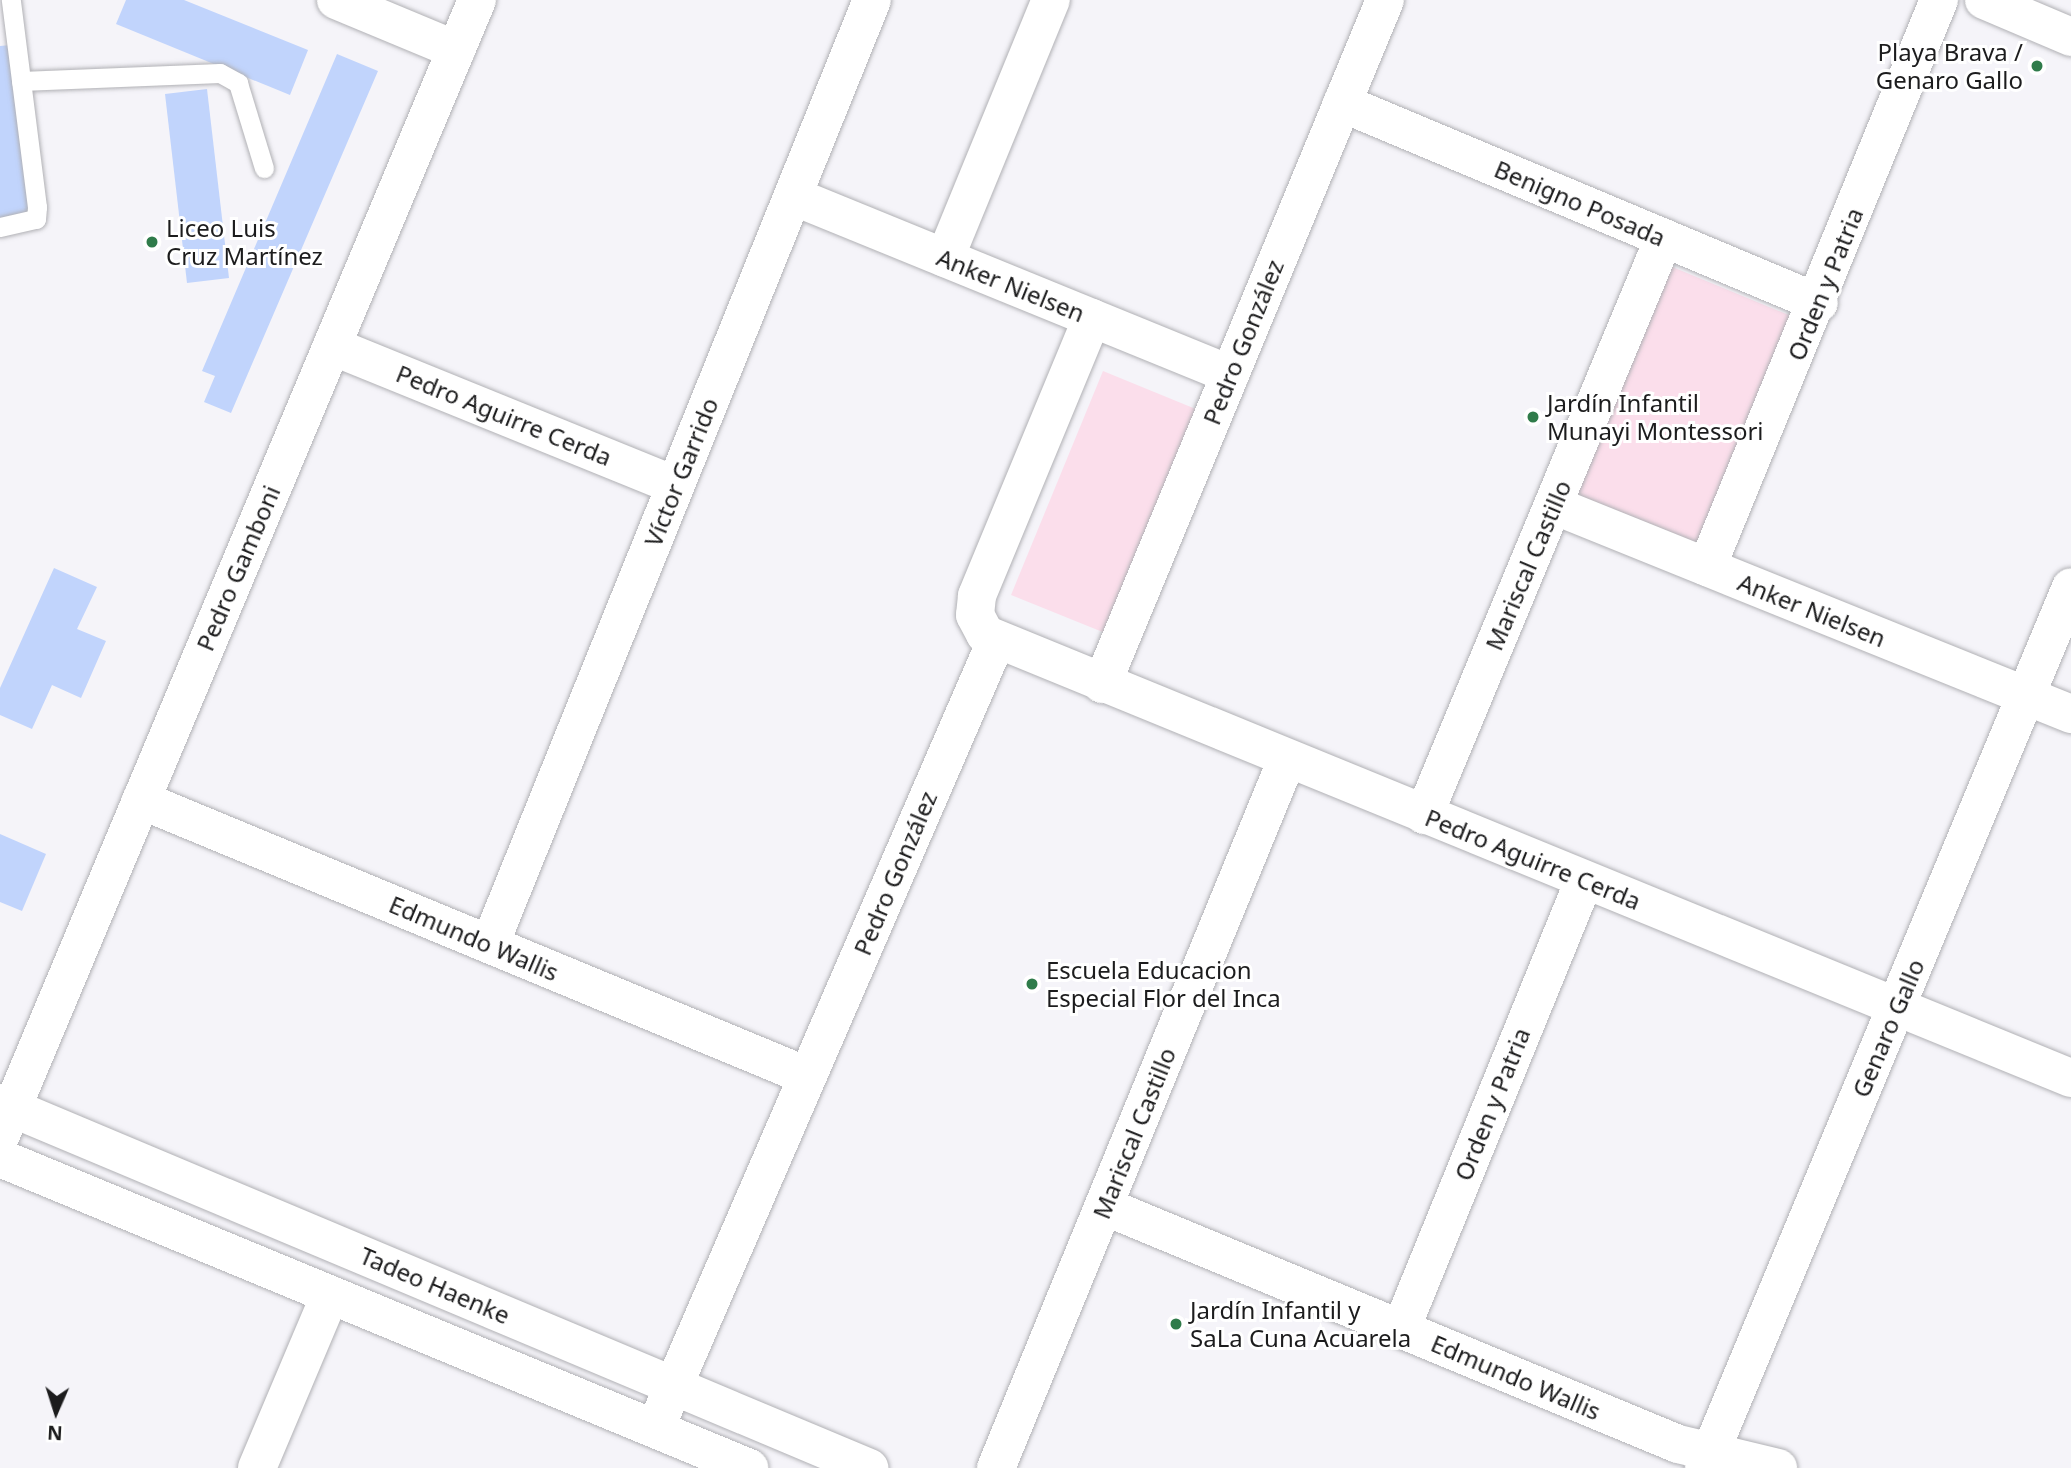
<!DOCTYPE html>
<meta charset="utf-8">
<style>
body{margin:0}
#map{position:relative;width:2071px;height:1468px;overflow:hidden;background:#f5f4f9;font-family:"Noto Sans",sans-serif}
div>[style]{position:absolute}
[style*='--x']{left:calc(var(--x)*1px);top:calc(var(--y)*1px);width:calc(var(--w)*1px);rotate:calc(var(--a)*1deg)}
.green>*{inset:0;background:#fbdeeb}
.building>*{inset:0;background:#c1d4fc}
.roads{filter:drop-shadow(0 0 2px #b1b1b5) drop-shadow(0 0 2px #b1b1b5)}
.lane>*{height:19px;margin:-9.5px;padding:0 9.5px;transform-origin:9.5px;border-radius:9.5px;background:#fff}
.street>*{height:38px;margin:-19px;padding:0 19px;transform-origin:19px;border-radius:19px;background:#fff}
.secondary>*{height:38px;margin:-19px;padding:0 19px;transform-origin:19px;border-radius:19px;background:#fff}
.dots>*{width:19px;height:19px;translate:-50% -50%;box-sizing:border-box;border:4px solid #fff;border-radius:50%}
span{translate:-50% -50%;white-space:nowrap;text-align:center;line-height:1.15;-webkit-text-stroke:6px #fff;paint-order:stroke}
.poi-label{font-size:24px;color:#1c1c1d}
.right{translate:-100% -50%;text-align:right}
.left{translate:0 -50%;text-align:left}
.street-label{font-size:24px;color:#1c1c1d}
.north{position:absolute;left:21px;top:1377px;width:70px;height:70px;-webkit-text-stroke:5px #fff;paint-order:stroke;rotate:183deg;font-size:19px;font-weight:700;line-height:28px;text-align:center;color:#1c1c1d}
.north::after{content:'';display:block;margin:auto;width:24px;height:32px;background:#1c1c1d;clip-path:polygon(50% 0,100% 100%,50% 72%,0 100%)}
</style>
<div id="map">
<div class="green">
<i style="clip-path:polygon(1670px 266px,1796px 318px,1701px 551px,1574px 499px)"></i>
<i style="clip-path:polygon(1103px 371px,1203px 412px,1110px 635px,1011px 595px)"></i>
</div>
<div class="building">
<i style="clip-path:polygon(126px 0,184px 0,308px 50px,290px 95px,116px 24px)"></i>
<i style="clip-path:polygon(11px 45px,33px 214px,0 218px,0 46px)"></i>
<i style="clip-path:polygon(337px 54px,378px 71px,231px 413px,204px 402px,215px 376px,202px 371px)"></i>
<i style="clip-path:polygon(207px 89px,229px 278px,187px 283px,165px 94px)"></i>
<i style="clip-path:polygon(54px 568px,97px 587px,77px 629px,106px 641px,81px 698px,52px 685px,32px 729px,0 715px,0 688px)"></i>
<i style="clip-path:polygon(0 834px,46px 854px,22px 911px,0 902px)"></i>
</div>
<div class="roads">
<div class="lane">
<i style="--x:21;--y:81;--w:199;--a:-2.3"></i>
<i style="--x:220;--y:73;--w:21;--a:29"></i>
<i style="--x:238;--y:83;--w:89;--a:73"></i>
<i style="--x:0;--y:227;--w:37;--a:-13"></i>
<i style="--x:36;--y:219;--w:12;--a:-85"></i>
<i style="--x:37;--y:207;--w:209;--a:-97.2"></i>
</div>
<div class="street">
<i style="--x:336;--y:0;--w:130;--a:22.6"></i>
<i style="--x:1342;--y:103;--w:517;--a:22.75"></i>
<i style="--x:793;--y:196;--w:472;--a:22.2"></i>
<i style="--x:945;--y:258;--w:279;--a:-67.7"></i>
<i style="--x:1092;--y:318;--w:301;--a:112.5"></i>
<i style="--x:977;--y:596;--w:19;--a:96"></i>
<i style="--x:975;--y:615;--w:21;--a:62"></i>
<i style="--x:985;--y:634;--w:1173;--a:22.24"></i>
<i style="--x:332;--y:346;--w:370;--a:22.1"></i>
<i style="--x:1553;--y:505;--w:559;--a:21.97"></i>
<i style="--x:1707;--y:567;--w:613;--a:-67.75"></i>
<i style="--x:1102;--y:684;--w:740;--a:-67.52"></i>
<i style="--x:141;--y:800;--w:721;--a:22.51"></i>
<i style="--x:1424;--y:815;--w:625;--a:-67.42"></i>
<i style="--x:490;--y:944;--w:1018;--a:-67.97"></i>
<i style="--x:1104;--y:1206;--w:621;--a:22.52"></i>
<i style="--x:1678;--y:1444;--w:103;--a:13.5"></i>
<i style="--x:1401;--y:1329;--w:485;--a:-67.8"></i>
<i style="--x:655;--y:1429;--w:859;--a:-66.6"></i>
<i style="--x:257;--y:1468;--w:188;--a:-67.1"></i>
<i style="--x:996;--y:1468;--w:766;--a:-67.68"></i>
</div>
<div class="secondary">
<i style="--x:1984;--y:0;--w:95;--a:23"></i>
<i style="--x:0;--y:1103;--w:943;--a:22.78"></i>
<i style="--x:0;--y:1137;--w:1233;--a:-67.24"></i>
<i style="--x:0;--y:1158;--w:811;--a:22.48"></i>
<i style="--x:1704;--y:1468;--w:954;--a:-67.38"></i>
</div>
</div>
<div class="dots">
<i style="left:2037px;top:66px;background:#2f7b4a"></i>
<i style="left:152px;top:242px;background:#2f7b4a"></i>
<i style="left:1533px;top:417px;background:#2f7b4a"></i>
<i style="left:1032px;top:984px;background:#2f7b4a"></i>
<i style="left:1176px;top:1324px;background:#2f7b4a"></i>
</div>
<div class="poi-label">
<span class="right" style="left:2023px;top:66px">Playa Brava /<br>Genaro Gallo</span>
<span class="left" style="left:166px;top:242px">Liceo Luis<br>Cruz Martínez</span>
<span class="left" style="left:1547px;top:417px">Jardín Infantil<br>Munayi Montessori</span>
<span class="left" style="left:1046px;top:984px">Escuela Educacion<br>Especial Flor del Inca</span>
<span class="left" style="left:1190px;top:1324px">Jardín Infantil y<br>SaLa Cuna Acuarela</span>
</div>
<div class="street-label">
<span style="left:1580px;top:203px;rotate:23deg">Benigno Posada</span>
<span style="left:1825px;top:284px;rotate:-68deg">Orden y Patria</span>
<span style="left:1011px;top:285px;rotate:22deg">Anker Nielsen</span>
<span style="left:1243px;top:342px;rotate:-68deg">Pedro González</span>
<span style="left:504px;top:415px;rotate:22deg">Pedro Aguirre Cerda</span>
<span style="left:681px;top:472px;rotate:-68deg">Víctor Garrido</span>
<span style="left:1528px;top:565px;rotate:-67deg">Mariscal Castillo</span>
<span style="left:238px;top:568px;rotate:-67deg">Pedro Gamboni</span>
<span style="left:1812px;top:610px;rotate:22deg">Anker Nielsen</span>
<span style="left:1533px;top:859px;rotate:22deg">Pedro Aguirre Cerda</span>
<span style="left:895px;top:873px;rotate:-67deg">Pedro González</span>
<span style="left:474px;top:938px;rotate:23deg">Edmundo Wallis</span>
<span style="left:1888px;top:1028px;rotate:-67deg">Genaro Gallo</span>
<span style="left:1492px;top:1104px;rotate:-68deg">Orden y Patria</span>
<span style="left:1134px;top:1133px;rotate:-68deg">Mariscal Castillo</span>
<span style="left:435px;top:1285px;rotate:23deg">Tadeo Haenke</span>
<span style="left:1516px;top:1377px;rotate:23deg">Edmundo Wallis</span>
</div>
<div class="north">N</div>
</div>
